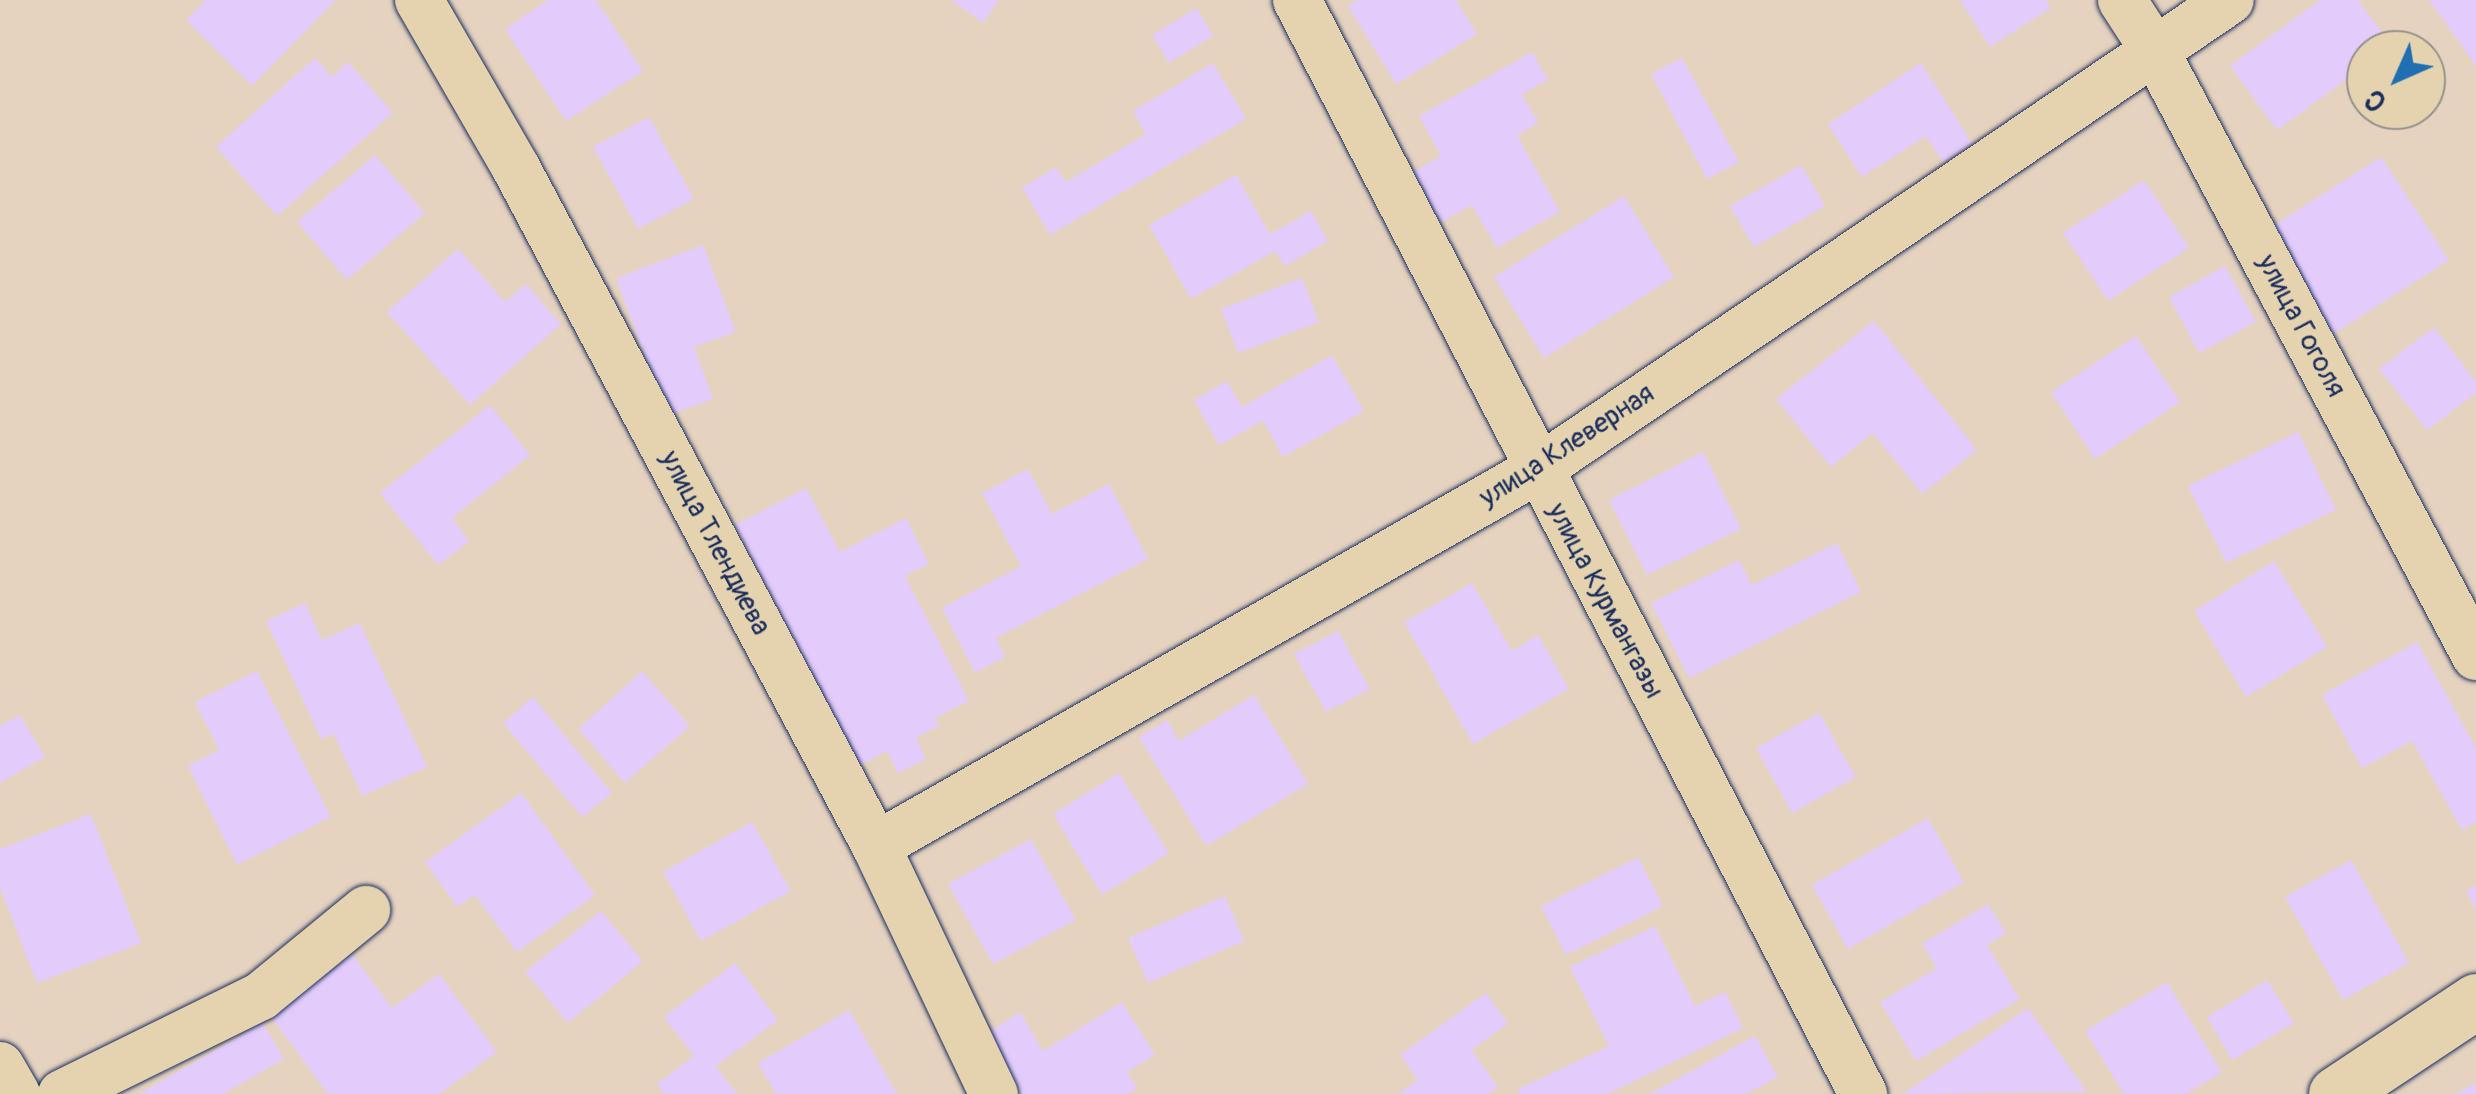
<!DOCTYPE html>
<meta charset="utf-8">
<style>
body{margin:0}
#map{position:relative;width:2476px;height:1094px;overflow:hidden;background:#e5d2bf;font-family:Pangolin,sans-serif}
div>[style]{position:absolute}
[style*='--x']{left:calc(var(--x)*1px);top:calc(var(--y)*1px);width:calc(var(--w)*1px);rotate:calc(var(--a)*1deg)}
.building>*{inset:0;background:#e3ccfc}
.roads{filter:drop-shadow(0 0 2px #1b2f5e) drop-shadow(0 0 2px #1b2f5e)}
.minor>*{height:48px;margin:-24px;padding:0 24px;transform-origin:24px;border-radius:24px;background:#e5d3b0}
.tertiary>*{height:55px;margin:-27.5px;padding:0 27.5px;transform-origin:27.5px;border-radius:27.5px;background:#e5d3b0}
span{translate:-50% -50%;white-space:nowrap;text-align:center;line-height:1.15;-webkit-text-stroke:8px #e5d3b0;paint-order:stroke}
.street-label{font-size:28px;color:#1b2f5e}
.north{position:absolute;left:2346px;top:30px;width:100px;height:100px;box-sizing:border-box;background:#e5d3b0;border:2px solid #94918f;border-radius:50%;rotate:225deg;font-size:28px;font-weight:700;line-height:40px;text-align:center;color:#1b2f5e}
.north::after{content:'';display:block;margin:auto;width:35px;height:45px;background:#1f6fb2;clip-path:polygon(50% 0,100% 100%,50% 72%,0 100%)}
</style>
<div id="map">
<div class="building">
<i style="clip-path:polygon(206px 0,336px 0,252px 86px,186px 20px)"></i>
<i style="clip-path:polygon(548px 0,596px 0,643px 71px,566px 121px,505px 29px)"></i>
<i style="clip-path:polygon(951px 0,999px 0,983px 23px)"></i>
<i style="clip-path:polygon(1358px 0,1456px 0,1477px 34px,1396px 84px,1348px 6px)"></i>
<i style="clip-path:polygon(1960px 0,2046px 0,2051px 8px,1990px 47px)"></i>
<i style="clip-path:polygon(2320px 0,2358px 0,2392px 46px,2366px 50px,2366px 65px,2277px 130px,2230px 66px)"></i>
<i style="clip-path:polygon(2429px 0,2476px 0,2476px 66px)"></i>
<i style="clip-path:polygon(1197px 8px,1213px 36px,1169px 63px,1152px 35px)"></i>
<i style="clip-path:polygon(1532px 52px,1548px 80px,1522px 94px,1538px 123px,1517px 135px,1560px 212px,1497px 248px,1472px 205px,1438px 224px,1409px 174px,1441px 156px,1419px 116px)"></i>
<i style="clip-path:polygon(315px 58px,332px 77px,348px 62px,393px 113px,277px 216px,216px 147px)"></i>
<i style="clip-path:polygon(1682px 58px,1739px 162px,1707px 179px,1651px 74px)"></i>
<i style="clip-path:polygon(1213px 63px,1246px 119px,1050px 235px,1022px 188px,1056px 167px,1066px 182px,1146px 134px,1133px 111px)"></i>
<i style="clip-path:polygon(1921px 63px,1972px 143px,1943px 162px,1926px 136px,1862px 177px,1828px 124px)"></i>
<i style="clip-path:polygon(649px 117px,694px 199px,638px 229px,593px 147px)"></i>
<i style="clip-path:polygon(375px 155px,425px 213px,347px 280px,297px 222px)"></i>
<i style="clip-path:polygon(2381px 157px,2449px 260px,2332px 335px,2265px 231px)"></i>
<i style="clip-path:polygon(1801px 165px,1825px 206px,1754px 247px,1730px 206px)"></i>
<i style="clip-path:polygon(1236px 175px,1270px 234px,1311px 211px,1328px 241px,1285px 266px,1275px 251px,1191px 299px,1149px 225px)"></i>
<i style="clip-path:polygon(2144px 180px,2189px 248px,2108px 301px,2063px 233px)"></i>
<i style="clip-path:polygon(1624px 196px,1674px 277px,1544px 358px,1494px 277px)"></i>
<i style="clip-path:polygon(703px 245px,736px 332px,694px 347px,713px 399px,667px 416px,616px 278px)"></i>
<i style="clip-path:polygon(458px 249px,505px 302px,526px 284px,561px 324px,470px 405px,387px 312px)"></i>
<i style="clip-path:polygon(2225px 266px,2256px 322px,2199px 353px,2169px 297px)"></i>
<i style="clip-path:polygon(1302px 278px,1319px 322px,1238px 353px,1221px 309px)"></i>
<i style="clip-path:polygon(1874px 321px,1977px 450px,1922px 494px,1873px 433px,1831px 467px,1776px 399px)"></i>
<i style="clip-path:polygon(2434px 327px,2476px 382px,2476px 393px,2427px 430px,2379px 369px)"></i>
<i style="clip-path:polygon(2136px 336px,2180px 402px,2095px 459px,2051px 392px)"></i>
<i style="clip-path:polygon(1332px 355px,1364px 411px,1283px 457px,1263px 421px,1219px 445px,1194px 400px,1227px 381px,1242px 407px)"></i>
<i style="clip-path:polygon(490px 405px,530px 455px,452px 518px,469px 541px,438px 565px,380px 493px)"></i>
<i style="clip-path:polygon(2298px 432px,2336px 510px,2226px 563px,2188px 486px)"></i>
<i style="clip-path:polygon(1703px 452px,1741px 529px,1647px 575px,1609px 500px)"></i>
<i style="clip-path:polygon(1028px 469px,1052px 514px,1109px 484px,1148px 559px,996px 638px,1005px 657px,975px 673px,942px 608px,1021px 566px,982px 493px)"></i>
<i style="clip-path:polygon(806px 488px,840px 552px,906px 518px,929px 564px,905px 576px,969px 701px,935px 718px,939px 726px,916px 738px,926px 759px,898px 773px,887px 751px,859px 766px,735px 525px)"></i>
<i style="clip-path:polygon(1837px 543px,1861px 592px,1689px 678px,1651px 603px,1739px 560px,1752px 585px)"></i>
<i style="clip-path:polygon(2274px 561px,2327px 647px,2246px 697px,2194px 611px)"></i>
<i style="clip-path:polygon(1472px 583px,1512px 651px,1538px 635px,1569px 689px,1473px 744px,1404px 622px)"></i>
<i style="clip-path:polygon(305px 603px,322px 640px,360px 623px,427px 767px,362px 796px,334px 734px,321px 739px,266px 621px)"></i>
<i style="clip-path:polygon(1338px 631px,1370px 689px,1326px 712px,1294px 654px)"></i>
<i style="clip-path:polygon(2417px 642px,2476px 748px,2476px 822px,2462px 830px,2412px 741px,2362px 768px,2322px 695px)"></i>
<i style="clip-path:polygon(257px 671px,331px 817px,237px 865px,188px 766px,219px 750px,195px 702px)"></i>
<i style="clip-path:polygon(642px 671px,690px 726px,625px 783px,578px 729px)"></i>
<i style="clip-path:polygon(1254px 695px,1308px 784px,1206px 846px,1139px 737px,1167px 720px,1179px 741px)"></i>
<i style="clip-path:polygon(533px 697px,612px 793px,582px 817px,503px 723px)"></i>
<i style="clip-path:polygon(1819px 713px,1856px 777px,1792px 813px,1756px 748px)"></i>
<i style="clip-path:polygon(20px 715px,45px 757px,0 783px,0 726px)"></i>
<i style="clip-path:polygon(1119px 773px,1169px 853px,1102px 895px,1053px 814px)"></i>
<i style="clip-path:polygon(521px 793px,595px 895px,517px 952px,475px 895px,457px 907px,425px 862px)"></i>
<i style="clip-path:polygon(91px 814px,141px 943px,37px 983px,0 888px,0 849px)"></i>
<i style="clip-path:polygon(1928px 818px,1964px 882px,1848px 949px,1812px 885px)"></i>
<i style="clip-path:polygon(752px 822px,791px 891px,701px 941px,663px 872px)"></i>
<i style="clip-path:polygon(1031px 839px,1076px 920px,993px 964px,948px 884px)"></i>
<i style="clip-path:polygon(1638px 857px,1663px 906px,1566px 955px,1541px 906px)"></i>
<i style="clip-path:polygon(2351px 860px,2409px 963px,2343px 1000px,2285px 897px)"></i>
<i style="clip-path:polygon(2476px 886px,2476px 910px,2466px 891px)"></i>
<i style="clip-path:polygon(1225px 896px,1244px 941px,1148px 983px,1128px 938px)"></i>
<i style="clip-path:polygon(1988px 904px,2006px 933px,1987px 945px,2020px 999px,1916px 1061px,1880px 1002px,1937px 968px,1922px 944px)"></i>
<i style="clip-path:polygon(601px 911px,643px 961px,568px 1023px,525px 972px)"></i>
<i style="clip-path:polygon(1655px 926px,1695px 1006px,1725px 992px,1743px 1028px,1608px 1094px,1520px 1094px,1518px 1089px,1609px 1046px,1570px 967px)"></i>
<i style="clip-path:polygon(352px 954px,392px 1008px,439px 974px,497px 1052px,439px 1094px,328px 1094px,270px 1015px)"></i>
<i style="clip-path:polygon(735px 963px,778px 1020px,716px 1066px,737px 1094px,664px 1094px,657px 1084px,694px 1056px,664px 1017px)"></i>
<i style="clip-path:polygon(2267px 980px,2294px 1023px,2232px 1060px,2207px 1017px)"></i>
<i style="clip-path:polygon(2167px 982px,2222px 1072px,2186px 1094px,2124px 1094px,2085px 1031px)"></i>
<i style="clip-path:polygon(1486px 993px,1508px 1024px,1471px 1050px,1498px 1087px,1488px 1094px,1399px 1094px,1418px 1080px,1400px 1055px)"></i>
<i style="clip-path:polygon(1122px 1002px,1155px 1055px,1127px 1072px,1137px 1088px,1128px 1094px,1022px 1094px,985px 1035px,1020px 1012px,1043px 1051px)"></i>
<i style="clip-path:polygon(2028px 1008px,2087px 1092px,1903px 1094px)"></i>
<i style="clip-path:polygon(849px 1010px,897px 1094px,776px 1094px,758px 1063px)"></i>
<i style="clip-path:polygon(263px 1023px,284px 1059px,223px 1094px,139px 1094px)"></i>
<i style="clip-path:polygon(1755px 1036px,1778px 1077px,1746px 1094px,1650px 1094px)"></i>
<i style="clip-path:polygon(2476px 1083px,2476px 1094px,2455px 1094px)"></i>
</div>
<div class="roads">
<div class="minor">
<i style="--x:419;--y:0;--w:194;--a:60"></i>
<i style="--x:516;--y:168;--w:768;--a:62.03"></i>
<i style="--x:876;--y:846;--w:275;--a:64.6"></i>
<i style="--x:1297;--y:0;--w:1232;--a:62.64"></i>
<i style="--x:2122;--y:0;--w:61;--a:57.1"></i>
<i style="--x:2155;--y:51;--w:685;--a:62.05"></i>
<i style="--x:876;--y:846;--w:760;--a:-29.63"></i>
<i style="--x:1537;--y:470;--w:837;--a:-34.15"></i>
<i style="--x:0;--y:1066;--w:32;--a:60"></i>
<i style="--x:62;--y:1094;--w:222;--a:-26.2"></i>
<i style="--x:261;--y:996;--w:136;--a:-39.3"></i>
</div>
<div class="tertiary">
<i style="--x:2336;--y:1094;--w:168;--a:-33.6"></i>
</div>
</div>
<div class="street-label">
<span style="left:2301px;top:326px;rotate:62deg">улица Гоголя</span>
<span style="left:1567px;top:446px;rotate:-33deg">улица Клеверная</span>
<span style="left:715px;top:543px;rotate:62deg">улица Тлендиева</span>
<span style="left:1605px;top:601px;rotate:62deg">улица Курмангазы</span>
</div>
<div class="north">С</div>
</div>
